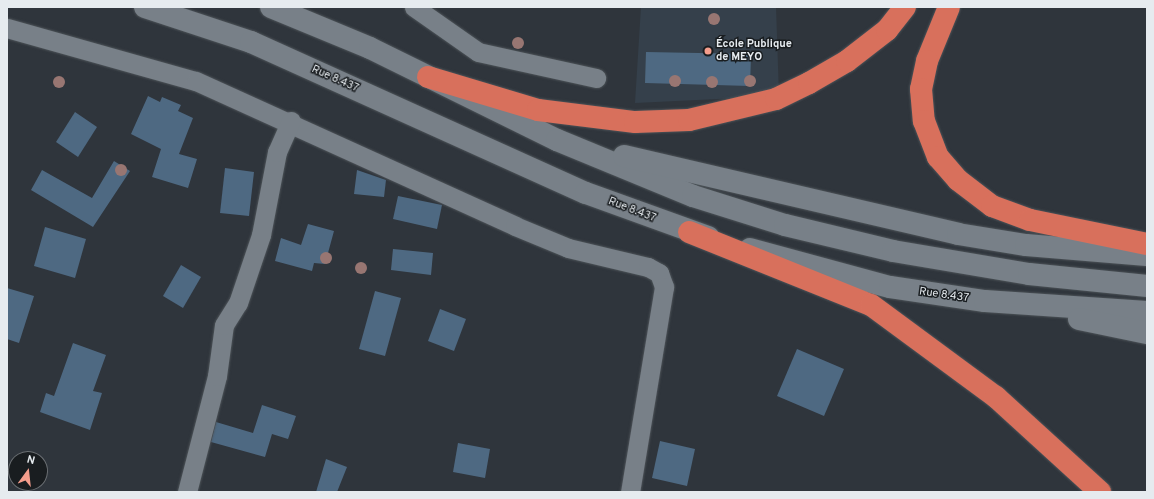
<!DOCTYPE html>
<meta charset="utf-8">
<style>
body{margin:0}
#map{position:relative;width:1154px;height:499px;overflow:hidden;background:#2f353c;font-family:Overpass,sans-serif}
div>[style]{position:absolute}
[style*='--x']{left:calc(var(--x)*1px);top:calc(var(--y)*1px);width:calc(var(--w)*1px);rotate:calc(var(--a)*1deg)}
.built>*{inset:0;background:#35404b}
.building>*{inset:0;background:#4e6982}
.roads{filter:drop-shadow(0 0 1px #4d5358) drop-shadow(0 0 1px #4d5358)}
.street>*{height:19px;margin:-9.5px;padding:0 9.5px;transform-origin:9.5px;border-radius:9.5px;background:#788088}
.secondary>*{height:22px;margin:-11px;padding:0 11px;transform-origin:11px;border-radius:11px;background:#788088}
.highway>*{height:22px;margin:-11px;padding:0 11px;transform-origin:11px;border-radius:11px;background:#d8705c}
.trees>*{width:12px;height:12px;margin:-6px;border-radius:50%;background:#987672}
.dots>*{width:11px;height:11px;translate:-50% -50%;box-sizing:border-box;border:2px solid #191d20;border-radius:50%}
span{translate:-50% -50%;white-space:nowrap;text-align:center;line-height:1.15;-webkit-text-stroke:3px #191d20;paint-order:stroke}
.poi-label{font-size:11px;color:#e6ebef;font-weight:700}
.left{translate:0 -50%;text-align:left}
.street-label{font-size:11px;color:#e6ebef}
.frame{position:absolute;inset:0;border:8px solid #e6ebef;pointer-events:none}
.north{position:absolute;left:8px;top:451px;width:40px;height:40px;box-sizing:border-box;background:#191d20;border:1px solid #6b6f73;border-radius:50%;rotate:15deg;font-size:11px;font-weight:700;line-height:16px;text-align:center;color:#e6ebef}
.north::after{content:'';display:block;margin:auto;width:14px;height:18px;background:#f49d8c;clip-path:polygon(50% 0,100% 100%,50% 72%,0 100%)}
</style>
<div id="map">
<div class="built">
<i style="clip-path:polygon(641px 7px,776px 7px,779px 96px,635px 103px)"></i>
</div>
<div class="building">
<i style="clip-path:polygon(646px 52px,751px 54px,750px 86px,645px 83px)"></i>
<i style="clip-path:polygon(148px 96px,160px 102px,162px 97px,181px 105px,178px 111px,193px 118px,179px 154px,197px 159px,188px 188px,152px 177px,161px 149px,131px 134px)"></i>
<i style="clip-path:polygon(75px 112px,97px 127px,78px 157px,56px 142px)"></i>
<i style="clip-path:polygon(114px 161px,130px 171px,93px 227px,31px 190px,42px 170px,92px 198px)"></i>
<i style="clip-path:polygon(225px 168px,254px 172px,249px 216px,220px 213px)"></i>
<i style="clip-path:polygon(357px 170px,386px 180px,384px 197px,354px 194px)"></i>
<i style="clip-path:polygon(398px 196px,442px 205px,437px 229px,393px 219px)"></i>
<i style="clip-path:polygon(308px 224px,334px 231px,325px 264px,314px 263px,312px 271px,275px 261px,281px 238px,301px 245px)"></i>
<i style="clip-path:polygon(45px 227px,86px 239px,75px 278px,34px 266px)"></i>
<i style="clip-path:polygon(393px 249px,433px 253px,431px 275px,391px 270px)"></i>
<i style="clip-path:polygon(181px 265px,201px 277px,183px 308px,163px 296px)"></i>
<i style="clip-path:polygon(7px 288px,34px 296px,19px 343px,7px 339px)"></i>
<i style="clip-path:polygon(375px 291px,401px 298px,385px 356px,359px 349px)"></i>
<i style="clip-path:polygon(440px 309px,466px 319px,454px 351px,428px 341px)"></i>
<i style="clip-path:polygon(73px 343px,106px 355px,93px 391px,102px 393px,90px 430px,40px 412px,46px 393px,54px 396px)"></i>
<i style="clip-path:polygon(797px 349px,844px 369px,824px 416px,777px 396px)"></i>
<i style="clip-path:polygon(262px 405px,296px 416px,288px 439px,272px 434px,265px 457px,211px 442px,216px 422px,253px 433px)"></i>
<i style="clip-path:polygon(660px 441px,695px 449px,687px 486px,652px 478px)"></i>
<i style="clip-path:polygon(458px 443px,490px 449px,485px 478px,453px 472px)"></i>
<i style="clip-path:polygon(326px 459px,347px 467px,337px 492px,316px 492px)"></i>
</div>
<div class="roads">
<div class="street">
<i style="--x:414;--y:7;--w:78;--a:35.1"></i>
<i style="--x:478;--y:52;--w:121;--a:12.4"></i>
<i style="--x:7;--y:28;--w:196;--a:15.7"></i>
<i style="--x:196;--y:81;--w:350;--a:24.4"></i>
<i style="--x:515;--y:226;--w:57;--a:22.5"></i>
<i style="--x:568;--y:248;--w:82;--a:13.4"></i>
<i style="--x:648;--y:267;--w:13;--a:29"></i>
<i style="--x:659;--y:273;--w:15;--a:70"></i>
<i style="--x:664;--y:287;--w:208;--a:99.4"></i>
<i style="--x:187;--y:492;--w:120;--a:-75.5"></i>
<i style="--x:217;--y:376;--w:51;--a:-82.2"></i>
<i style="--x:224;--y:325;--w:26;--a:-58"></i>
<i style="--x:238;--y:303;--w:72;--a:-71.3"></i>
<i style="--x:261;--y:235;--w:85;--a:-79.1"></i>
<i style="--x:277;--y:152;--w:34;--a:-66"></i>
</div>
<div class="secondary">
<i style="--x:145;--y:7;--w:112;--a:18.3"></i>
<i style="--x:251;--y:42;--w:367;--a:24.3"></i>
<i style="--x:586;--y:193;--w:130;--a:19.8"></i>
<i style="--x:271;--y:7;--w:107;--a:22.5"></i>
<i style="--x:370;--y:48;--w:208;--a:26.2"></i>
<i style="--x:557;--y:140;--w:147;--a:22.4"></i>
<i style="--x:693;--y:196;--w:96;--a:17.5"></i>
<i style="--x:785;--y:225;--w:111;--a:13.5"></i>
<i style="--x:893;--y:251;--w:138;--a:9.6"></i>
<i style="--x:1029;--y:274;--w:119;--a:5.8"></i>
<i style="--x:624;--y:156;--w:343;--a:13.1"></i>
<i style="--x:958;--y:234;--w:69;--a:9.2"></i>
<i style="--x:1026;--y:245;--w:121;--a:4.7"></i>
<i style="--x:750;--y:249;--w:145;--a:15.2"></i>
<i style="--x:890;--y:287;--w:96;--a:8.4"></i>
<i style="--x:985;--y:301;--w:162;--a:3.9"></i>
<i style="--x:1079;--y:319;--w:69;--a:11.6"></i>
</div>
<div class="highway">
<i style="--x:949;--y:7;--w:58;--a:112.2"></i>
<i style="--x:927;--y:61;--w:29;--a:102"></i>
<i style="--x:921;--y:89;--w:32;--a:85"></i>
<i style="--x:924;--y:121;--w:39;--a:69"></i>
<i style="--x:938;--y:157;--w:30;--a:49"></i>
<i style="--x:958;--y:180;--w:43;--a:37.4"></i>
<i style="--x:992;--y:206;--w:40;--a:20.2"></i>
<i style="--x:1030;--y:220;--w:119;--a:11.6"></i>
<i style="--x:428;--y:77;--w:115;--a:16.7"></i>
<i style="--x:538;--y:110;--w:98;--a:7.1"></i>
<i style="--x:635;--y:122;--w:54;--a:-2.1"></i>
<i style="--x:689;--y:120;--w:89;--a:-13.6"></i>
<i style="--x:776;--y:99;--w:37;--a:-26"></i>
<i style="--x:809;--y:83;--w:44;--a:-30.1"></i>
<i style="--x:847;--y:61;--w:51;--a:-37.8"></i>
<i style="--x:887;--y:30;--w:29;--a:-52"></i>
<i style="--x:689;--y:232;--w:196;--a:21.9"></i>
<i style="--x:871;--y:305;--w:155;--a:36.4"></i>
<i style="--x:996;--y:397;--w:141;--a:42.4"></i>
</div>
</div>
<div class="trees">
<i style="left:714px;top:19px"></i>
<i style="left:518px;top:43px"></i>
<i style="left:675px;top:81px"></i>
<i style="left:750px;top:81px"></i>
<i style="left:59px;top:82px"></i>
<i style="left:712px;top:82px"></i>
<i style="left:121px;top:170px"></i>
<i style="left:326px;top:258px"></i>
<i style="left:361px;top:268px"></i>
</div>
<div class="dots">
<i style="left:708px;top:51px;background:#f49d8c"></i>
</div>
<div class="poi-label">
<span class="left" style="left:716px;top:51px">École Publique<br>de MEYO</span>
</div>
<div class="street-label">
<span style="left:335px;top:79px;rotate:24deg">Rue 8.437</span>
<span style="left:632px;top:210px;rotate:21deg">Rue 8.437</span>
<span style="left:944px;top:295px;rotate:8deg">Rue 8.437</span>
</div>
<div class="frame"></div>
<div class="north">N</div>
</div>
